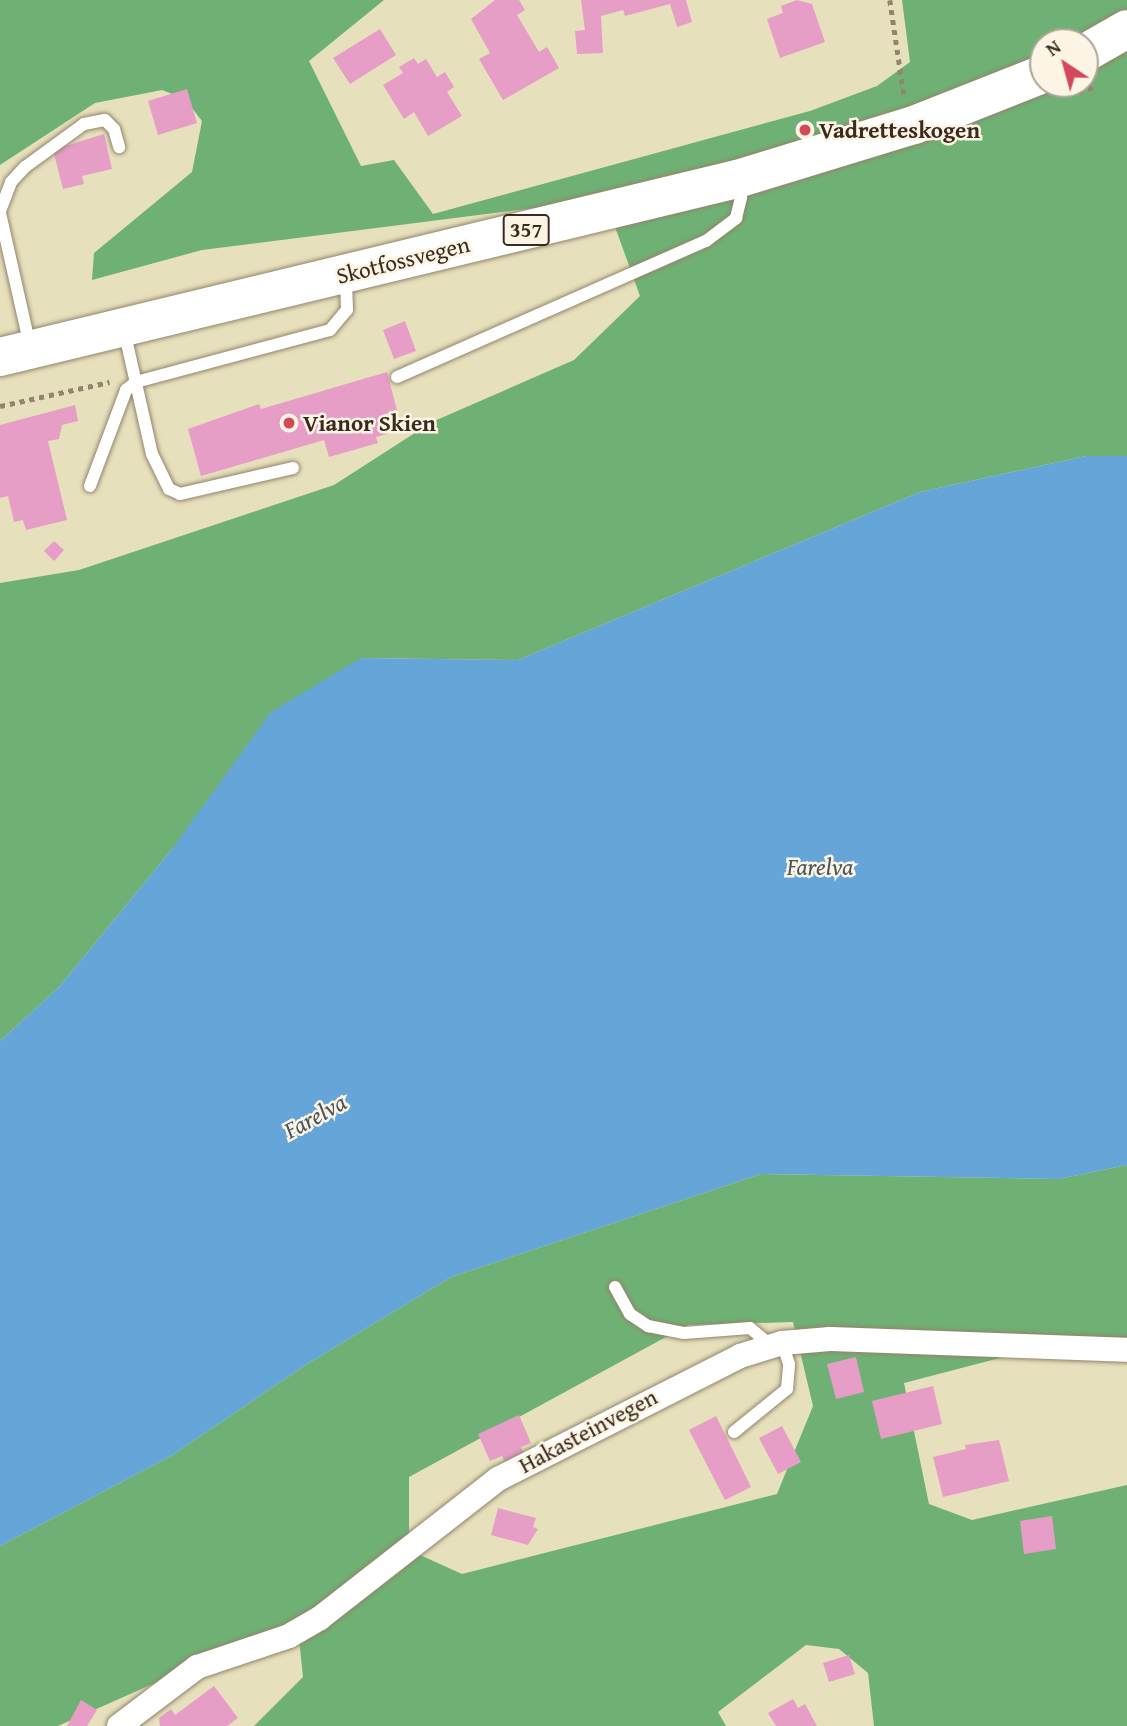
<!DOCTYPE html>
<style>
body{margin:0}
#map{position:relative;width:1127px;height:1726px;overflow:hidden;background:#e7e0bc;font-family:"Gentium Book Plus",serif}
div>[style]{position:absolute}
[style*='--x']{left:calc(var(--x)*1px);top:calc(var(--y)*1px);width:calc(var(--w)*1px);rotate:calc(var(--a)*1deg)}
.forest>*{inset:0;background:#6fb174}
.water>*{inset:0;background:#65a5d8}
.building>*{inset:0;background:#e69ec7}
.path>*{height:4.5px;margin-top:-2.25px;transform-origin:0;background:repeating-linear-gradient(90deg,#91856d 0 5px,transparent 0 10px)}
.roads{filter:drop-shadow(0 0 2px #91856d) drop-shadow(0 0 2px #91856d)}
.lane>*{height:12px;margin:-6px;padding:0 6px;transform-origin:6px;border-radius:6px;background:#fff}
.street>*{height:24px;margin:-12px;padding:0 12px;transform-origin:12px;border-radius:12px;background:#fff}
.primary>*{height:38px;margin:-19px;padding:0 19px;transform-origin:19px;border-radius:19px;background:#fff}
.dots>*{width:19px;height:19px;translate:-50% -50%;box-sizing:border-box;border:4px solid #fcf5e5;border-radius:50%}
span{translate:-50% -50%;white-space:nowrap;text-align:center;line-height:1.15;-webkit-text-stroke:5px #fcf5e5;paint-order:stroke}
.shield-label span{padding:2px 5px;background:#fcf5e5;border:2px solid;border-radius:5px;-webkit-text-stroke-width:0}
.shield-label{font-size:21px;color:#3b2a1e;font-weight:700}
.poi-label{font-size:23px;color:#3b2a1e;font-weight:700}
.left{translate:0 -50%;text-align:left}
.street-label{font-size:23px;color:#3b2a1e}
.water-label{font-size:24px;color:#4a555f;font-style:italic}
.north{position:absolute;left:1029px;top:28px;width:70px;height:70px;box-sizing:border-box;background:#fcf5e5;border:2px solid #afa495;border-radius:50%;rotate:324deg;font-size:19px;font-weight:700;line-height:28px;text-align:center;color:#3b2a1e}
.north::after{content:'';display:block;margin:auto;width:24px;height:32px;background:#d1495b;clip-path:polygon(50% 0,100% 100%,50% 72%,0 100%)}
</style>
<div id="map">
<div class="forest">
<i style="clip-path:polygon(evenodd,0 0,384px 0,309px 61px,361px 166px,394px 160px,433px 214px,810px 111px,877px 86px,910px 62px,902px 0,1127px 0,1127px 456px,1086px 456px,920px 492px,518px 660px,361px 658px,172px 849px,59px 987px,0 1041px,0 583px,79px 570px,334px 485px,432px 422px,574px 360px,640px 296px,605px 199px,202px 250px,92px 280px,94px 253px,192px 172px,202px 121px,185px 99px,162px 90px,95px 103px,0 165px,0 0,1043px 42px,1085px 42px,1085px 84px,1043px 84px,1043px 42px)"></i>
<i style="clip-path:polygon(evenodd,1127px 1165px,1127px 1343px,1027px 1351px,904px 1383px,929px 1504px,972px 1520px,1127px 1485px,1127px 1726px,874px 1726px,868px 1673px,839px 1649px,806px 1645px,718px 1712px,726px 1726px,254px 1726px,303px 1677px,297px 1620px,58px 1726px,0 1726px,0 1546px,171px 1456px,307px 1364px,451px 1277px,761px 1174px,1059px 1179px,1127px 1165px,793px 1322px,813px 1406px,777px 1494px,462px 1574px,409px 1550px,409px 1477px,688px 1325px,793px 1322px)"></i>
</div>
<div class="water">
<i style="clip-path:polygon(1086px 456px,1127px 456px,1127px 1165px,1059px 1179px,761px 1174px,451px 1277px,307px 1364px,171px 1456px,0 1546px,0 1041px,59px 987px,172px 849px,271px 712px,361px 658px,518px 660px,920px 492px)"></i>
</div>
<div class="building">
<i style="clip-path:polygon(495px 0,519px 0,525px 10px,517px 15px,539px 52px,547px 47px,559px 68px,503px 100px,479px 59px,490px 53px,471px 19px)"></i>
<i style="clip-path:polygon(581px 0,686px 0,692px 22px,677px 27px,670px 4px,625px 16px,623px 10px,601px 16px,603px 53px,577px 54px,575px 31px,585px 30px)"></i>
<i style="clip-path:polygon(797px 0,812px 4px,825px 42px,780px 58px,767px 19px,783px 13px,781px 6px)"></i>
<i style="clip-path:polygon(380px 29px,396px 55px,350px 84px,333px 58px)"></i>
<i style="clip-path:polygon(414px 58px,418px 64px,426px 59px,437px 77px,445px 72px,454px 87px,447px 92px,462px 116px,428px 136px,414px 112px,404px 119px,383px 85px,403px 73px,399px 67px)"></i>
<i style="clip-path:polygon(187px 89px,197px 123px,158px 135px,148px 101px)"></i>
<i style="clip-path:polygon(104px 134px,112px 169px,82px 176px,84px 184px,63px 189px,53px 150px)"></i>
<i style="clip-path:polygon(405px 321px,416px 351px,394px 359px,383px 330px)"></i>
<i style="clip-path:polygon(387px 372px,397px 410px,382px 415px,387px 434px,376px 437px,378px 443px,329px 457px,324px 440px,201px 476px,188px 429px,259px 404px,261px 409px)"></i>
<i style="clip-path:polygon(75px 405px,78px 421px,62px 425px,59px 439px,48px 441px,67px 520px,26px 530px,23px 520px,14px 522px,8px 496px,0 498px,0 425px)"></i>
<i style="clip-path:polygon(54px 541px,64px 550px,54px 561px,44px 551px)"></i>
<i style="clip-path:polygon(856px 1357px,864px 1392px,836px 1399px,827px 1364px)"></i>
<i style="clip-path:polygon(933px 1386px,942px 1424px,881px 1439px,872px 1401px)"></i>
<i style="clip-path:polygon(519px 1415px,531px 1443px,521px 1447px,524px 1454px,505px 1462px,502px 1456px,490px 1461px,478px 1434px)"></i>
<i style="clip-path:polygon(716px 1416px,751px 1487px,725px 1500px,689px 1430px)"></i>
<i style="clip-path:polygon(782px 1426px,801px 1462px,778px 1474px,759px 1438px)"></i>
<i style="clip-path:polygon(999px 1440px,1009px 1481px,943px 1497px,933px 1457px,966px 1449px,965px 1445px)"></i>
<i style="clip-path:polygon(498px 1508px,536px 1518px,533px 1527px,538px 1529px,528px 1545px,491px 1535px)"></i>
<i style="clip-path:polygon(1052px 1516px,1056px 1549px,1024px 1554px,1020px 1521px)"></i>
<i style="clip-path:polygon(849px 1655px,855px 1674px,829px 1682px,823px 1663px)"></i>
<i style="clip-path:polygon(214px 1686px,238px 1718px,227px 1726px,160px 1726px,159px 1718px,171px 1709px,175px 1715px)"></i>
<i style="clip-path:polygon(793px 1699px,798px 1708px,805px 1704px,817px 1726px,776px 1726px,768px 1713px)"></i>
<i style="clip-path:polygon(81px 1700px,97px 1710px,87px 1726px,67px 1726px)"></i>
</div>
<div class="path">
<i style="--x:890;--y:0;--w:96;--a:81.6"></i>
<i style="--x:1069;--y:95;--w:25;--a:-18"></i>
<i style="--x:0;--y:406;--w:112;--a:-12.4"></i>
</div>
<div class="roads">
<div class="lane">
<i style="--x:0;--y:211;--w:31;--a:-69"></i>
<i style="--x:11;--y:182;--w:21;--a:-47"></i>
<i style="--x:25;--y:167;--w:73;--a:-36.1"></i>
<i style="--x:84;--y:124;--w:21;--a:-11"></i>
<i style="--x:105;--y:120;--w:13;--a:45"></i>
<i style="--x:114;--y:129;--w:19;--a:74"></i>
<i style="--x:0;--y:213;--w:136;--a:77.3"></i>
<i style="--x:124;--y:330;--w:127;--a:77.3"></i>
<i style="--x:152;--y:454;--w:39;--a:64"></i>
<i style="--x:169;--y:489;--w:12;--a:24"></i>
<i style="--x:180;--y:494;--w:116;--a:-13"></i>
<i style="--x:397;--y:377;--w:338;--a:-23.8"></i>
<i style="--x:706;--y:241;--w:38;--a:-37"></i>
<i style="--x:736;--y:218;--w:21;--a:-76"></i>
<i style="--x:741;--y:198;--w:16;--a:-101"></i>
<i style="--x:90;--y:486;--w:103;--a:-69.4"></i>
<i style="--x:126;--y:390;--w:13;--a:-39"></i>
<i style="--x:136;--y:382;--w:201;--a:-15"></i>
<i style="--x:330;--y:330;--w:26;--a:-50"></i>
<i style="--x:347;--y:310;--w:34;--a:-92"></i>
<i style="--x:615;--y:1287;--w:31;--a:61"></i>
<i style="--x:630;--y:1314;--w:22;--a:34"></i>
<i style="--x:648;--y:1326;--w:37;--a:11"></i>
<i style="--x:684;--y:1333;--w:66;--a:-4.3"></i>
<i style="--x:750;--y:1328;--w:26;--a:40"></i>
<i style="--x:734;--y:1432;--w:68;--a:-39.1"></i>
<i style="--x:787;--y:1389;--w:25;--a:-85"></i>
<i style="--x:789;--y:1364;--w:22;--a:-108"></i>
</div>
<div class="street">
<i style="--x:119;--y:1726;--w:98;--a:-37.1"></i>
<i style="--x:197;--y:1667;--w:97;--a:-18.6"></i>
<i style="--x:289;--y:1636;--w:36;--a:-30"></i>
<i style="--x:320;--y:1618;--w:226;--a:-38"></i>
<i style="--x:498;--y:1479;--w:271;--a:-26.9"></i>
<i style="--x:740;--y:1356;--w:44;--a:-17.2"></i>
<i style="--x:782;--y:1343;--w:48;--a:-4.8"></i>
<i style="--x:830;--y:1339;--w:297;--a:2.1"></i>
</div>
<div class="primary">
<i style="--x:1085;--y:53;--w:48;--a:-29.7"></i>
<i style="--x:0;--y:357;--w:758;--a:-13.58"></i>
<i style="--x:737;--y:179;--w:185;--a:-17"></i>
<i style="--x:914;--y:125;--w:139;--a:-21.6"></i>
</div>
</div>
<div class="dots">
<i style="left:805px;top:130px;background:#d1495b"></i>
<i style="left:289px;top:423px;background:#d1495b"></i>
</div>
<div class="shield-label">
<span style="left:526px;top:230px">357</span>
</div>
<div class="poi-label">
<span class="left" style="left:819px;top:130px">Vadretteskogen</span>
<span class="left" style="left:303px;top:423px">Vianor Skien</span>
</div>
<div class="street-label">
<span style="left:403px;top:260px;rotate:-14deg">Skotfossvegen</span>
<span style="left:588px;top:1431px;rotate:-28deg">Hakasteinvegen</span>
</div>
<div class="water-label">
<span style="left:820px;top:867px">Farelva</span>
<span style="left:315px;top:1116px;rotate:-29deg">Farelva</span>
</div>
<div class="north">N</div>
</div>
